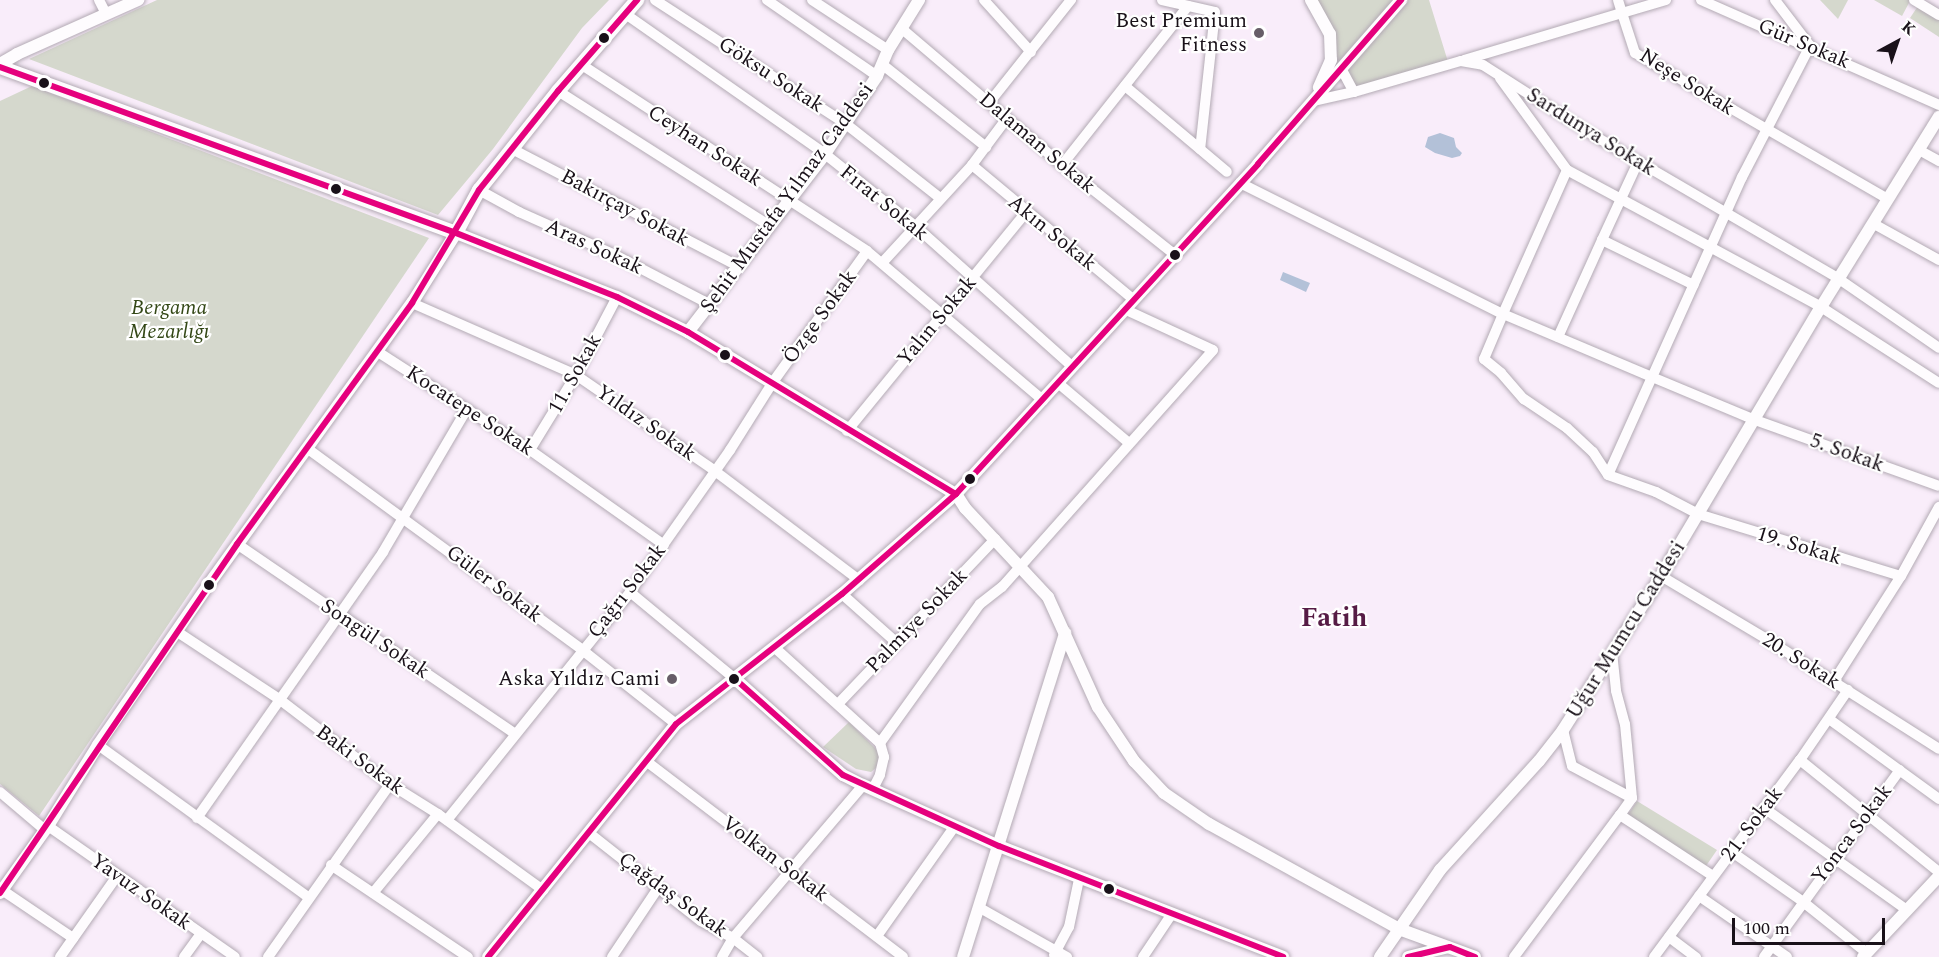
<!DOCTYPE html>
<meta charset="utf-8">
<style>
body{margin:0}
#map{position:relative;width:1939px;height:957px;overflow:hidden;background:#f9edfa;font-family:Spectral,serif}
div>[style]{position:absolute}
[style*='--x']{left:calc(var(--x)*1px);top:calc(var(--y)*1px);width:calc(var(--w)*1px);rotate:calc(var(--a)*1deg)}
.green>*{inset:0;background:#d5d8cd}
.water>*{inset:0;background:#b3c1d8}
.roads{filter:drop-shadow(0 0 2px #b3aab4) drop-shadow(0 0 2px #b3aab4)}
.minor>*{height:10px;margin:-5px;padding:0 5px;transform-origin:5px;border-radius:5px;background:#fefcfe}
.tertiary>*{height:12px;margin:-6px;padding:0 6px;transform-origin:6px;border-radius:6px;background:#fefcfe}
.secondary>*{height:14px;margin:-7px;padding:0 7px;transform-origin:7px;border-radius:7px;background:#fefcfe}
.bus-1>*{height:6px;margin:-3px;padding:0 3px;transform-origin:3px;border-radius:3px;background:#e5007d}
.dots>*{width:16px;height:16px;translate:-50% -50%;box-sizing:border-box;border:3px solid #fff;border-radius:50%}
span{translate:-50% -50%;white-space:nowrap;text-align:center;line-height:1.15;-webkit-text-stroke:4.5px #fff;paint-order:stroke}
.poi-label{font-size:21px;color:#191119}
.right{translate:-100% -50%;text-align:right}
.street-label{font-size:21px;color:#191119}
.park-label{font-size:21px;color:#344817;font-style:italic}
.district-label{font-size:27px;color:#561c45;font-weight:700}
.north{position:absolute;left:1867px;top:12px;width:60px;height:60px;-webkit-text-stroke:4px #fff;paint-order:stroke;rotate:40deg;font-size:16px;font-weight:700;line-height:24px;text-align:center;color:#191119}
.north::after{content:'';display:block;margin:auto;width:21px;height:27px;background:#191119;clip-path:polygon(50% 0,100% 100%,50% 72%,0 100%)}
.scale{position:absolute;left:1732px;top:918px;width:153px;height:27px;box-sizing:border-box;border:3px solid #191119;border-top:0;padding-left:8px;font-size:18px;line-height:21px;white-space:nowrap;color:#191119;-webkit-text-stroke:4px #fff;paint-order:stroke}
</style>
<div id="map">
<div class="green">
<i style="clip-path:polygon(157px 0,609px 0,582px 28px,493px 149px,438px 215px,29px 59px)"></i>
<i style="clip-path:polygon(1311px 0,1429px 0,1449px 65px,1354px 92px,1341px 69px,1313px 101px,1331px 60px,1330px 34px)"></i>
<i style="clip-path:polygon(1820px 0,1848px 0,1838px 19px)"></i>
<i style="clip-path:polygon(1874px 0,1909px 0,1910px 1px,1902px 16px)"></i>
<i style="clip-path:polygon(1918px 6px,1939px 18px,1939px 37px,1910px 18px)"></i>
<i style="clip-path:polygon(32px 86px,429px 238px,39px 816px,0 784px,0 101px)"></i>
<i style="clip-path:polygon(849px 722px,878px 751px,880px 755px,876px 768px,871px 772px,856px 769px,823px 747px)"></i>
<i style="clip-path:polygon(1637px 801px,1717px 850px,1706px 866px,1627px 816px)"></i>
</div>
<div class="water">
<i style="clip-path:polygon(1440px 133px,1454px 138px,1456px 147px,1462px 153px,1460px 156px,1452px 158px,1435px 153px,1425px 147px,1428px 137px)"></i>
<i style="clip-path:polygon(1283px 272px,1310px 283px,1306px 292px,1280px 280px)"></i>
</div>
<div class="roads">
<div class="minor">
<i style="--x:99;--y:0;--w:16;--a:63"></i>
<i style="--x:655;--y:0;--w:228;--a:33"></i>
<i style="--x:846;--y:124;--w:120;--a:38.2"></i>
<i style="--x:767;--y:0;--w:134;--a:34.6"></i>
<i style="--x:812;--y:0;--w:91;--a:33.3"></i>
<i style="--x:984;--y:0;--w:70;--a:47.9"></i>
<i style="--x:1162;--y:0;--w:54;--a:12.8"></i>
<i style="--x:1215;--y:12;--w:138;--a:96.2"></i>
<i style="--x:1618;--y:0;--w:14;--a:73"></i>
<i style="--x:1622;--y:13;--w:46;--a:-16.5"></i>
<i style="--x:1701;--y:0;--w:260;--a:23.8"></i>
<i style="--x:1775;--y:0;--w:58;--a:52.7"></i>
<i style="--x:1810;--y:46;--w:148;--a:117.4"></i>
<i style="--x:1742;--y:177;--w:219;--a:114.2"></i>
<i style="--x:1652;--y:377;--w:112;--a:22.7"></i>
<i style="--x:1755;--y:420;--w:195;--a:19.7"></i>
<i style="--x:1914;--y:0;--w:29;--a:31"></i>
<i style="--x:624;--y:13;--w:246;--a:35"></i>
<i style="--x:825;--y:154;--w:114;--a:38.6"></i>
<i style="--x:914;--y:225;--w:213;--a:41.8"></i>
<i style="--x:901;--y:28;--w:211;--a:40.4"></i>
<i style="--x:1062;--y:165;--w:144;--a:38.5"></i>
<i style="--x:1464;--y:60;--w:165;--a:-16.6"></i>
<i style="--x:1622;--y:13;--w:42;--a:72"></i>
<i style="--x:1635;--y:53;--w:292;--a:30"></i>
<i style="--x:582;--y:65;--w:340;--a:33.1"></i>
<i style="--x:867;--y:251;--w:231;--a:40.3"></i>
<i style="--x:883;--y:65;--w:132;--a:38.5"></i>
<i style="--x:1341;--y:68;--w:27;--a:62"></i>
<i style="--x:1354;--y:92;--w:111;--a:-16.2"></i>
<i style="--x:1461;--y:61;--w:22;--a:10"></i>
<i style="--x:1483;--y:65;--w:130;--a:32.5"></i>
<i style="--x:1593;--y:135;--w:285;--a:30.3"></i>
<i style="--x:1839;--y:279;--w:121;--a:34.6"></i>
<i style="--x:1500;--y:78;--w:114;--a:53.9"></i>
<i style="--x:1567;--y:170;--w:289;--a:28.3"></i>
<i style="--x:1821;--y:307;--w:140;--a:32.8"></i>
<i style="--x:1125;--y:86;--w:133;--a:40.1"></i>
<i style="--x:558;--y:91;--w:249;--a:32.5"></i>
<i style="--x:1313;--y:101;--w:42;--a:-12.4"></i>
<i style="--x:989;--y:103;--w:132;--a:-51.5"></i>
<i style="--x:512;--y:149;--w:254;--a:27.4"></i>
<i style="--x:1919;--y:150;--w:23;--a:29"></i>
<i style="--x:1638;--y:162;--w:86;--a:114.8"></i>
<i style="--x:1602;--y:240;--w:102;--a:26.1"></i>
<i style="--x:972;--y:165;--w:209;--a:39.8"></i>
<i style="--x:1062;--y:165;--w:203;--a:-51.6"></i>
<i style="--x:1567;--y:170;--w:158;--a:114"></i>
<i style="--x:1503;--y:314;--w:162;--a:22.9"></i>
<i style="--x:1652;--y:377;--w:107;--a:114.2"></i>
<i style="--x:1608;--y:475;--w:51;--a:19.5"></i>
<i style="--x:1656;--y:492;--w:47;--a:27.6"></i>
<i style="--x:1698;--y:514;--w:212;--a:17"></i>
<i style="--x:1240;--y:183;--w:294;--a:26.5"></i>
<i style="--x:1503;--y:314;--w:49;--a:112.9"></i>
<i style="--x:1484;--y:359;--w:22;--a:39"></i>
<i style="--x:1501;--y:373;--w:35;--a:49"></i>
<i style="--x:1524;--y:399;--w:52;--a:34"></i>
<i style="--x:1567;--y:428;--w:35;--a:43"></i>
<i style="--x:1593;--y:452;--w:27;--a:57"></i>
<i style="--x:479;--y:190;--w:46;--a:28.8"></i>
<i style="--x:519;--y:212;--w:103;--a:24.1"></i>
<i style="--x:613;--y:254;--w:108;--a:27.5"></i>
<i style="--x:1874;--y:224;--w:74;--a:29"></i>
<i style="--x:882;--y:263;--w:133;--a:-47.4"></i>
<i style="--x:972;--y:165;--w:59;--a:-53.3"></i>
<i style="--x:412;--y:303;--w:179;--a:23.7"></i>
<i style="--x:576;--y:375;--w:169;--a:34.6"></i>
<i style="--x:715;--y:471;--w:181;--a:37.1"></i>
<i style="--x:1558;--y:337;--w:107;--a:-65.6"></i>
<i style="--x:378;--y:352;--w:181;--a:32.8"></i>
<i style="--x:530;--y:450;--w:164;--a:35.3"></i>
<i style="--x:1058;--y:383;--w:93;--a:40.2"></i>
<i style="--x:847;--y:431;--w:283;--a:-50.7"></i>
<i style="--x:308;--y:449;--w:338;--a:36.2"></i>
<i style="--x:581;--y:649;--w:121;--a:38.3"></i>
<i style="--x:530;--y:450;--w:88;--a:-58.5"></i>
<i style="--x:576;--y:375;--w:88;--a:-62.3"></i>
<i style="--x:237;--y:544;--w:335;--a:34.3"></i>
<i style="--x:1661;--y:576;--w:121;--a:30.8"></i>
<i style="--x:1765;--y:638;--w:206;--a:32.5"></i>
<i style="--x:630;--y:592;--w:135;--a:39.6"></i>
<i style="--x:842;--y:594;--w:74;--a:41.7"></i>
<i style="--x:176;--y:631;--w:123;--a:33.4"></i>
<i style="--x:279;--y:699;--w:140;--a:37.4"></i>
<i style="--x:390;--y:784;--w:57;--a:32"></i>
<i style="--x:438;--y:814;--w:130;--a:35.9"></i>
<i style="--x:774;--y:647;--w:143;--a:42.2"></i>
<i style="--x:880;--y:743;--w:15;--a:74"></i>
<i style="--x:884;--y:757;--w:18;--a:103"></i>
<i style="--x:880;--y:775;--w:16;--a:117"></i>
<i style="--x:1612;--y:652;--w:39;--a:84"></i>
<i style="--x:1616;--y:691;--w:34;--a:75"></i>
<i style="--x:1625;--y:724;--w:74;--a:84.6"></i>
<i style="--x:1834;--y:681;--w:125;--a:-57.5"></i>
<i style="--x:1901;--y:576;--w:79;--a:-61.2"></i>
<i style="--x:838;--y:704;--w:228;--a:-46.4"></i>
<i style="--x:1829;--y:719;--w:136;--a:36"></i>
<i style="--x:1563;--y:730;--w:37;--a:76"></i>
<i style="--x:1572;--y:766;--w:68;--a:28.1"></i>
<i style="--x:1632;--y:798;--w:21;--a:125"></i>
<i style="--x:880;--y:743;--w:171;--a:-54.3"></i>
<i style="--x:980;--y:604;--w:28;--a:-38"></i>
<i style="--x:1002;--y:587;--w:317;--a:-48.3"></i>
<i style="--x:1213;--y:350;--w:98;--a:-155.3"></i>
<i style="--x:98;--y:745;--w:259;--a:35.9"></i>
<i style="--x:1800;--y:760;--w:179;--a:38.9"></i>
<i style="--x:646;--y:761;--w:323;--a:37.3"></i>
<i style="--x:0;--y:792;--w:59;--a:40.2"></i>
<i style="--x:1764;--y:808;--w:176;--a:35.5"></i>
<i style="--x:197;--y:818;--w:325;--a:-55"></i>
<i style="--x:383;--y:552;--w:166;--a:-59.6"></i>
<i style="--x:447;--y:820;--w:292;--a:-51.2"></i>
<i style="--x:630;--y:592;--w:174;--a:-54.8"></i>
<i style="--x:730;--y:450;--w:80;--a:-57.7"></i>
<i style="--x:773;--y:382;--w:161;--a:-54.3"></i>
<i style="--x:48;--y:826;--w:228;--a:35"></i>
<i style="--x:589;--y:833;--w:142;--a:38.2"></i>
<i style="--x:701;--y:921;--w:36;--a:28"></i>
<i style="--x:733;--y:938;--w:31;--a:38"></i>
<i style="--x:1732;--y:852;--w:85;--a:35"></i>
<i style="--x:1802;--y:901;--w:83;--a:38.7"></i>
<i style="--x:331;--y:865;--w:165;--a:33.9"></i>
<i style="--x:2;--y:890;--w:86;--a:34.1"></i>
<i style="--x:373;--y:893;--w:102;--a:-50.6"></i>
<i style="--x:1699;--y:896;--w:107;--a:34.7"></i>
<i style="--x:980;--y:908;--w:100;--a:29.4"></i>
<i style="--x:877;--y:936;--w:135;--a:-54.7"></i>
<i style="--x:1669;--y:937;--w:34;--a:37"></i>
<i style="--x:1054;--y:955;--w:32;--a:-62"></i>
<i style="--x:1069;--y:927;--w:49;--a:-78.2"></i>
<i style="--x:60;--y:957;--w:99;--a:-54.9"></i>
<i style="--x:184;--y:957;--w:29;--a:-54"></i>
<i style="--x:268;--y:957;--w:212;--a:-54.8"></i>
<i style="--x:612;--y:957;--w:83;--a:-56.3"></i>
<i style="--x:722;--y:957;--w:22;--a:-60"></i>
<i style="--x:733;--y:938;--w:201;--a:-49.6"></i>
<i style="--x:1143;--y:957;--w:50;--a:-56.3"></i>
<i style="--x:1514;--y:957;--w:177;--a:-53.3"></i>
<i style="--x:1620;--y:815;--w:111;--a:33.3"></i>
<i style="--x:1654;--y:957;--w:245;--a:-53.5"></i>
<i style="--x:1800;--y:760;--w:85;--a:-55.6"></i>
<i style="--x:1764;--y:957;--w:231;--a:-54"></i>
</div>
<div class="tertiary">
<i style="--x:1311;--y:0;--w:39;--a:61"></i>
<i style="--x:1330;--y:34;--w:26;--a:88"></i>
<i style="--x:1331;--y:60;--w:30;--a:114"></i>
<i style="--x:0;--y:64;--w:20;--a:-30"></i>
<i style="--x:17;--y:54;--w:133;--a:-24.1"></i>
<i style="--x:688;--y:332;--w:225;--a:-52.4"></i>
<i style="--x:825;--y:154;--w:94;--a:-56.3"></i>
<i style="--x:877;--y:76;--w:28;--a:-67"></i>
<i style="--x:888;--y:50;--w:59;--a:-58.2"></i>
<i style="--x:734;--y:678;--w:146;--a:41.7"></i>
<i style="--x:843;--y:775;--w:22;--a:27"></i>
<i style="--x:863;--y:785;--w:149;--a:24.2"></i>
<i style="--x:999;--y:846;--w:305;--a:21.3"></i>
<i style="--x:0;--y:893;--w:82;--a:-54.4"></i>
<i style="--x:48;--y:826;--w:95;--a:-58.3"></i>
<i style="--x:98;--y:745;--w:196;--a:-55.4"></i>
<i style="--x:209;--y:584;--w:347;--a:-54.2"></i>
<i style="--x:412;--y:303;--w:83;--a:-57.8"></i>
<i style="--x:456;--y:233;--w:173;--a:21.7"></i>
<i style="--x:617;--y:297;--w:79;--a:26.2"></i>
<i style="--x:688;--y:332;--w:313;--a:31.2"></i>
<i style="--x:956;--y:494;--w:17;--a:57"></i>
<i style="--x:965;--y:508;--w:122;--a:47"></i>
<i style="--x:1048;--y:597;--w:121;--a:65.6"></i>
<i style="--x:1098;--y:707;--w:65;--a:56.3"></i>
<i style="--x:1134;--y:761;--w:44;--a:46.8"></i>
<i style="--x:1164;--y:793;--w:55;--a:34.6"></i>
<i style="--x:1209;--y:824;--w:217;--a:28.9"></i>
<i style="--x:1399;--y:929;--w:81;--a:20.2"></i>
<i style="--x:488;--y:957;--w:299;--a:-51.1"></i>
<i style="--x:676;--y:724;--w:211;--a:-38.1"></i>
<i style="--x:842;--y:594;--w:152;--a:-41.3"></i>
<i style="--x:956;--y:494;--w:447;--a:-47.5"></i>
<i style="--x:1258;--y:164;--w:218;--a:-48.9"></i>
<i style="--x:963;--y:957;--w:340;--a:-72.5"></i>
<i style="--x:1380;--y:957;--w:106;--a:-55.4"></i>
<i style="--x:1440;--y:870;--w:147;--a:-47.8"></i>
<i style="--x:1539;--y:761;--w:39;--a:-52"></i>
<i style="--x:1563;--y:730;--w:183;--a:-57.5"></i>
<i style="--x:1661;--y:576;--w:313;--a:-59.3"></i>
<i style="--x:1821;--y:307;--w:224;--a:-58.2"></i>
<i style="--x:1408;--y:957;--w:41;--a:-14"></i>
<i style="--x:1863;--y:957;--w:111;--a:-46.8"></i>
</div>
<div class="secondary">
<i style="--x:0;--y:67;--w:485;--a:20"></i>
<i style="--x:456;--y:233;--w:49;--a:-61.9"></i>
<i style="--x:479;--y:190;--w:127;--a:-51.4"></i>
<i style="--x:558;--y:91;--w:121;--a:-49"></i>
</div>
</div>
<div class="bus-1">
<i style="--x:0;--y:67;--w:485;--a:20"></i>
<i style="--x:456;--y:233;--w:173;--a:21.7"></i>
<i style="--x:617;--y:297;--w:79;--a:26.2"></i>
<i style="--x:688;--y:332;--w:313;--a:31.2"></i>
<i style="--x:734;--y:678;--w:146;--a:41.7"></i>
<i style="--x:843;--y:775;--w:171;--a:24.5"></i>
<i style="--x:999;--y:846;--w:305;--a:21.3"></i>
<i style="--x:0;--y:893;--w:422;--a:-55.8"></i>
<i style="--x:237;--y:544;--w:298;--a:-54"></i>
<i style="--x:412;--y:303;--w:131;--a:-59.3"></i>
<i style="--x:479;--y:190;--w:127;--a:-51.4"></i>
<i style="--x:558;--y:91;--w:121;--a:-49"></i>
<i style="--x:488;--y:957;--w:299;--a:-51.1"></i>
<i style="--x:676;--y:724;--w:211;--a:-38.1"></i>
<i style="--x:842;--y:594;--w:152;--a:-41.3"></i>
<i style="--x:956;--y:494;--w:447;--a:-47.5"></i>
<i style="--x:1258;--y:164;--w:218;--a:-48.9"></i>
<i style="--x:1408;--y:957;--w:43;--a:-13.4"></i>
<i style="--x:1450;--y:947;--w:27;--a:22"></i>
</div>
<div class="dots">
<i style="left:1259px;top:33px;background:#675e68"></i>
<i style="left:604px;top:38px;background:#191119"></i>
<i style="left:44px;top:83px;background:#191119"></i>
<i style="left:336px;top:189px;background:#191119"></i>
<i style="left:1175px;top:255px;background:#191119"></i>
<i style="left:725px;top:355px;background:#191119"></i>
<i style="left:970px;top:479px;background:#191119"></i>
<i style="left:209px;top:585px;background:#191119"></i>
<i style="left:672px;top:679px;background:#675e68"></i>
<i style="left:734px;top:679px;background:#191119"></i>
<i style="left:1109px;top:889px;background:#191119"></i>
</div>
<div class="poi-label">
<span class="right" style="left:1247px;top:33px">Best Premium<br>Fitness</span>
<span class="right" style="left:660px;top:679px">Aska Yıldız Cami</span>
</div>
<div class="street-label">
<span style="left:1804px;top:44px;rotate:23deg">Gür Sokak</span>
<span style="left:771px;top:75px;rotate:33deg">Göksu Sokak</span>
<span style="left:1687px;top:82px;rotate:32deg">Neşe Sokak</span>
<span style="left:1591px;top:132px;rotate:32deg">Sardunya Sokak</span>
<span style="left:1037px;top:143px;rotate:40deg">Dalaman Sokak</span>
<span style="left:705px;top:146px;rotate:33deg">Ceyhan Sokak</span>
<span style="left:787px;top:198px;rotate:-54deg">Şehit Mustafa Yılmaz Caddesi</span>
<span style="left:884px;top:203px;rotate:39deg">Fırat Sokak</span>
<span style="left:625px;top:208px;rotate:28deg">Bakırçay Sokak</span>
<span style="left:1052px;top:233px;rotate:39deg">Akın Sokak</span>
<span style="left:594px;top:247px;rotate:25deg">Aras Sokak</span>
<span style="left:820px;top:317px;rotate:-54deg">Özge Sokak</span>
<span style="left:937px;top:321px;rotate:-50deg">Yalın Sokak</span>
<span style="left:575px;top:374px;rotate:-61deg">11. Sokak</span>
<span style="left:470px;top:411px;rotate:33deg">Kocatepe Sokak</span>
<span style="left:646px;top:423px;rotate:35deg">Yıldız Sokak</span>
<span style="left:1847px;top:453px;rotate:20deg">5. Sokak</span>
<span style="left:1799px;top:546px;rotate:17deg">19. Sokak</span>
<span style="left:494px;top:584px;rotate:37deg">Güler Sokak</span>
<span style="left:627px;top:591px;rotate:-52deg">Çağrı Sokak</span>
<span style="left:917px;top:621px;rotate:-46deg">Palmiye Sokak</span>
<span style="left:1626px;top:630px;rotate:-58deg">Uğur Mumcu Caddesi</span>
<span style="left:375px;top:639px;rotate:34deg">Songül Sokak</span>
<span style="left:1801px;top:661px;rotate:32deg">20. Sokak</span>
<span style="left:360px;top:760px;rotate:36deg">Baki Sokak</span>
<span style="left:1752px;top:824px;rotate:-53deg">21. Sokak</span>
<span style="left:1852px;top:834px;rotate:-53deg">Yonca Sokak</span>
<span style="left:775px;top:859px;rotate:37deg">Volkan Sokak</span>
<span style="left:141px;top:892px;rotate:35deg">Yavuz Sokak</span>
<span style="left:673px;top:895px;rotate:36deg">Çağdaş Sokak</span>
</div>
<div class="park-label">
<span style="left:169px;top:320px">Bergama<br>Mezarlığı</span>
</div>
<div class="district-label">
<span style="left:1334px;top:619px">Fatih</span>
</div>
<div class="north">K</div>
<div class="scale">100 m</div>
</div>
